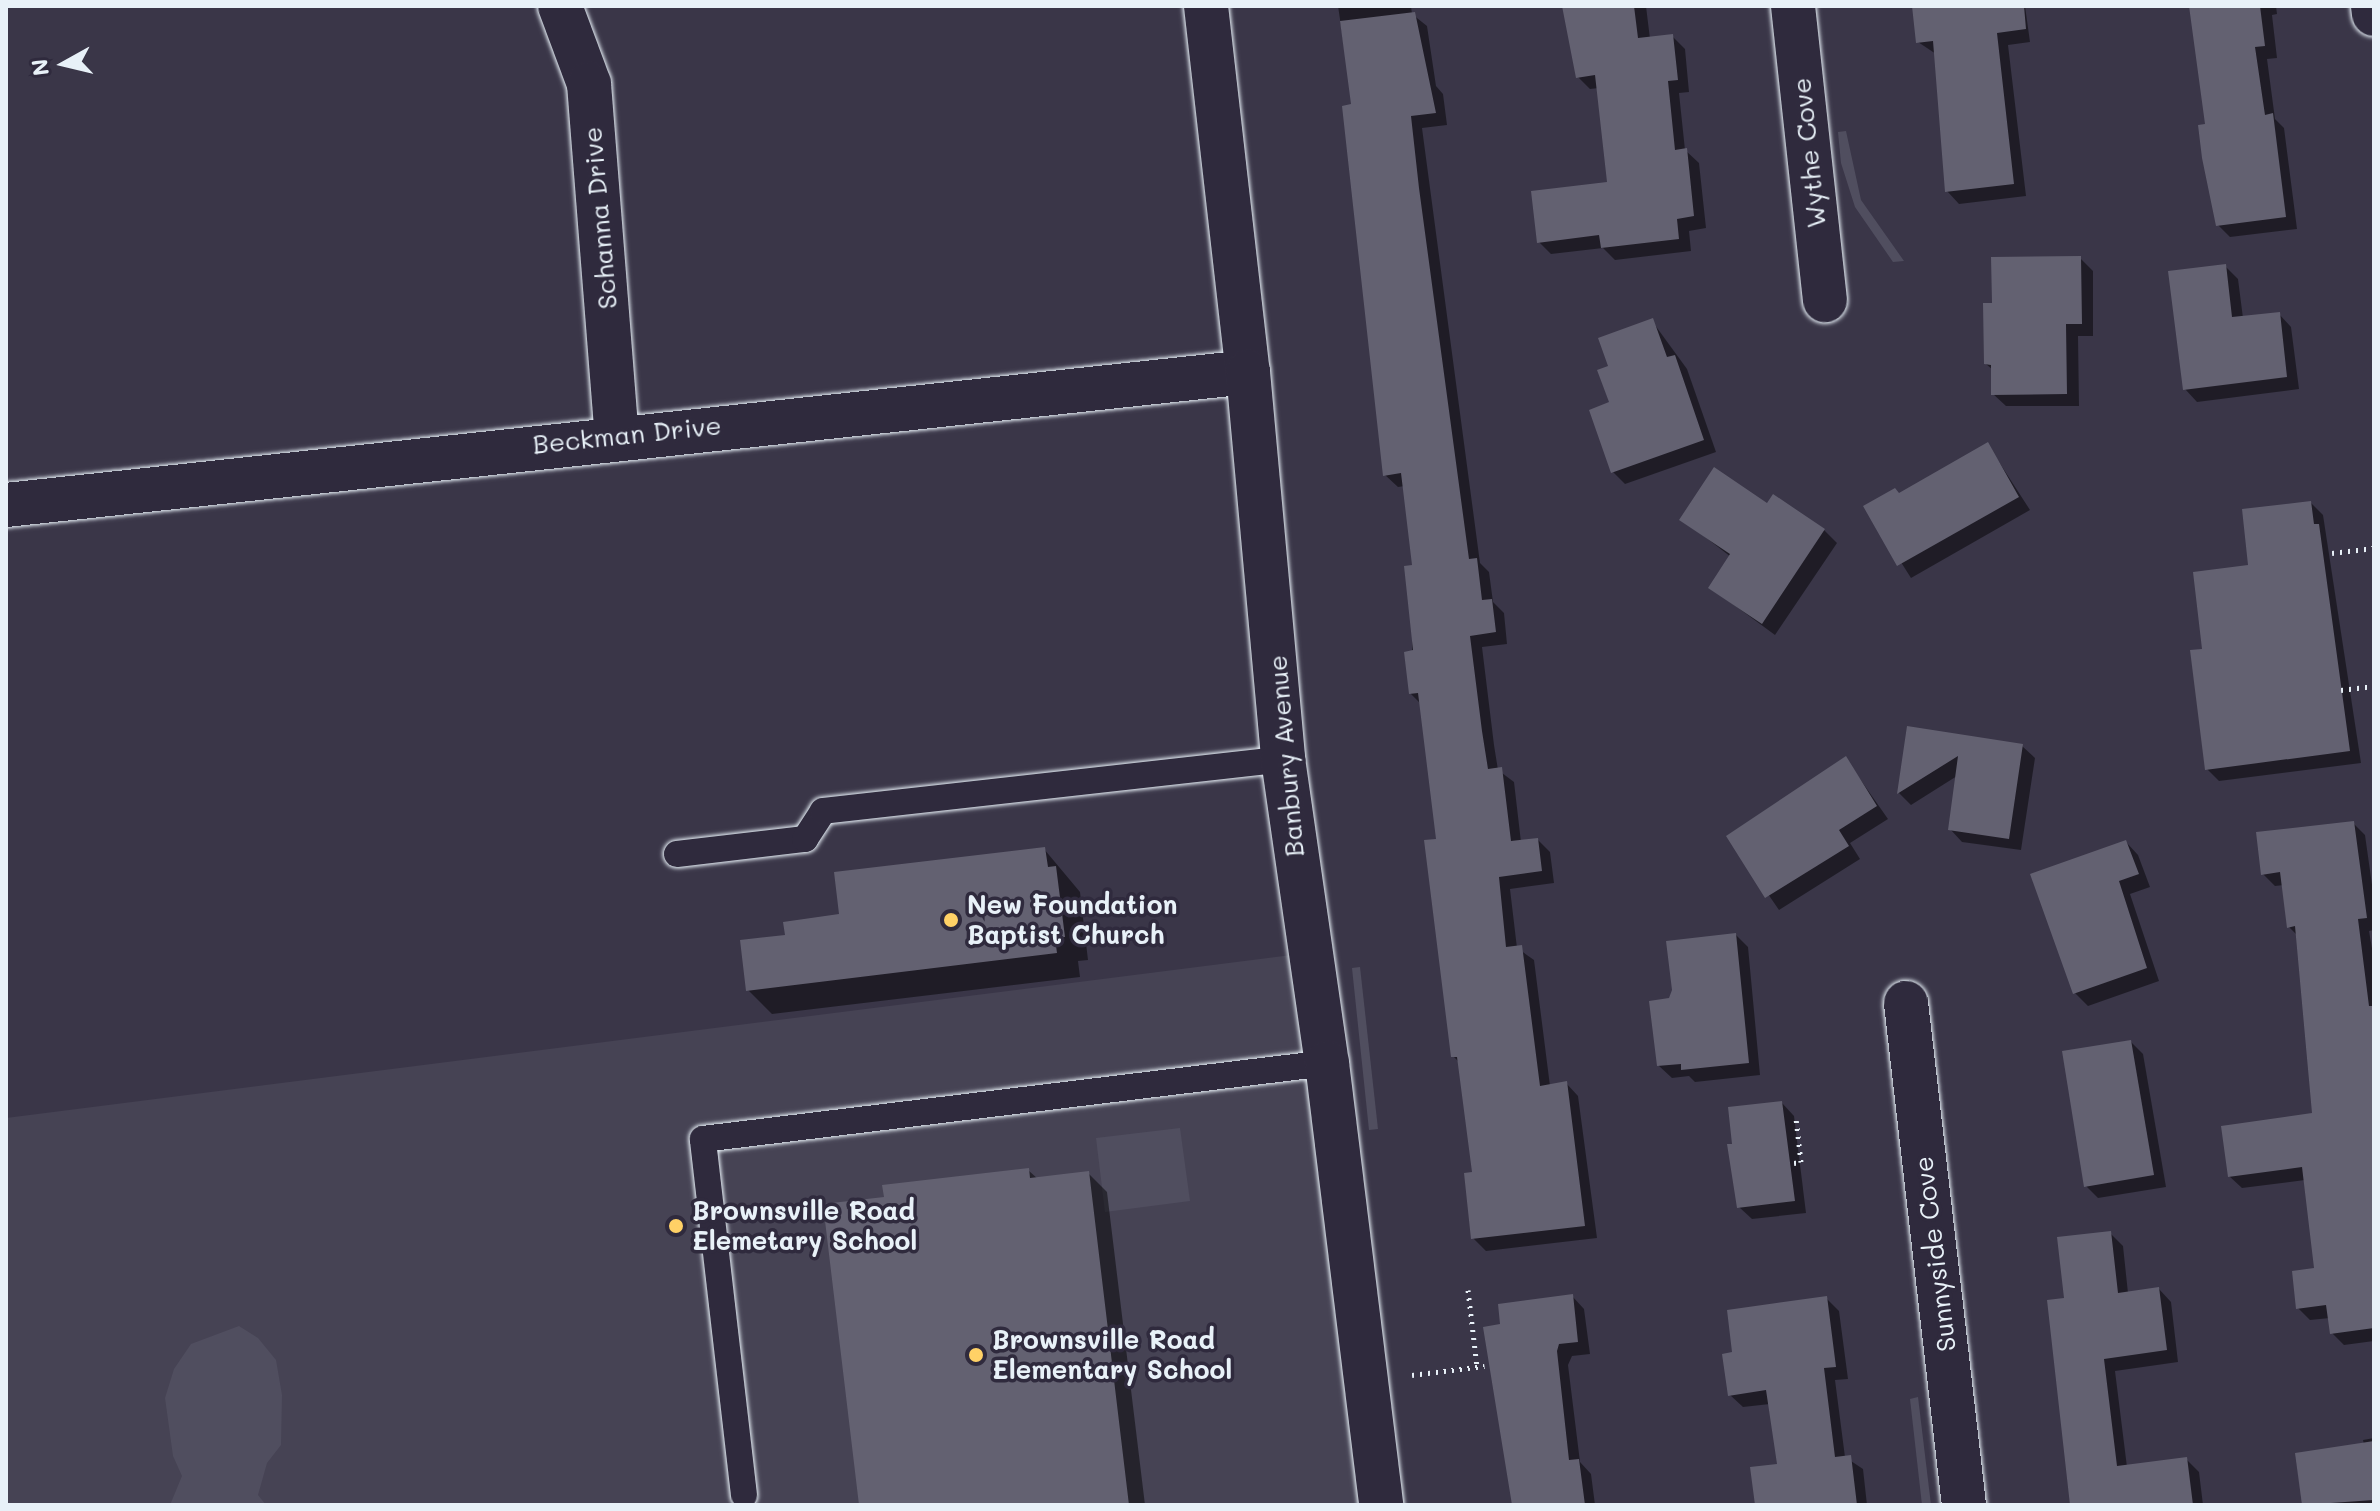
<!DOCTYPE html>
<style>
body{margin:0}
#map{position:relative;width:2380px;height:1511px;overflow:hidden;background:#3a3648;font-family:Mali,sans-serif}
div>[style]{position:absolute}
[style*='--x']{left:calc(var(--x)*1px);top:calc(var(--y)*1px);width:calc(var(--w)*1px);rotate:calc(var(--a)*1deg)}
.built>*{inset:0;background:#464354}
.green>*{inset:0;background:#504e5f}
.shadow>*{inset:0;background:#0007}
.building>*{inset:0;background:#636171}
.path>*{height:5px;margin-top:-2.5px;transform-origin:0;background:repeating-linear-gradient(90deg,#e8f1f8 0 2px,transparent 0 8px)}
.roads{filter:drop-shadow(0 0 2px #e8f1f8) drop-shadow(0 0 2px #e8f1f8)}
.service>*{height:26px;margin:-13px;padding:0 13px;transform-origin:13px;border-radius:13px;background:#2f2a3d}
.minor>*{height:44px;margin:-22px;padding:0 22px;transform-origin:22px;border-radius:22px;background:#2f2a3d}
.tertiary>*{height:44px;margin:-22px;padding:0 22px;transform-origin:22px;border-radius:22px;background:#2f2a3d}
.dots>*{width:22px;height:22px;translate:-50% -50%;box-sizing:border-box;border:4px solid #2f2a3d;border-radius:50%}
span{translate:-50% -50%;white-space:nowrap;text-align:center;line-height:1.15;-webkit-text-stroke:7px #2f2a3d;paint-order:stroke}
.street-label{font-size:26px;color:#e8f1f8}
.poi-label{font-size:26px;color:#e8f1f8;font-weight:700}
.left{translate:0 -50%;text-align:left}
.frame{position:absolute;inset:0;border:8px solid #e8f1f8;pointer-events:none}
.north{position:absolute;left:24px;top:24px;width:80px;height:80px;-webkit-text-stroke:6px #2f2a3d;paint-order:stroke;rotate:262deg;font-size:22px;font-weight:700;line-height:32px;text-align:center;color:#e8f1f8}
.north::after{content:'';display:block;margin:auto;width:28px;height:36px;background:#e8f1f8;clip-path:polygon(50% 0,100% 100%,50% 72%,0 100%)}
</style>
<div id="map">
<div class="built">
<i style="clip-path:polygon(1307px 953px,1381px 1505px,6px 1505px,6px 1118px)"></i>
</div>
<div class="green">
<i style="clip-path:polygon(1846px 131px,1861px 200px,1904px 261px,1893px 262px,1855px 207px,1841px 163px,1838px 132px)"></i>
<i style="clip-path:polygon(1360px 967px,1378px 1129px,1369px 1130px,1352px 968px)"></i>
<i style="clip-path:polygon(1180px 1128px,1190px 1201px,1105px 1212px,1096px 1138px)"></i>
<i style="clip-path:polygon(239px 1326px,258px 1338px,276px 1360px,282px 1395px,281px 1445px,267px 1463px,258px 1495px,266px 1505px,170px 1505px,182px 1476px,173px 1456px,165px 1398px,174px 1369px,191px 1344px)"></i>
<i style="clip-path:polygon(1918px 1397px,1931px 1505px,1922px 1505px,1910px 1399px)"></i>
</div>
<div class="shadow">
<i style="clip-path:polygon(1338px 6px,1411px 6px,1412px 14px,1427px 26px,1436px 86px,1443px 94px,1447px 125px,1422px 128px,1480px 563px,1489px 572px,1493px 602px,1504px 613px,1507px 644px,1482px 647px,1494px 745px,1498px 770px,1514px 782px,1521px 842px,1538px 840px,1550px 852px,1554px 883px,1510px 889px,1517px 948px,1534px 960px,1550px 1086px,1566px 1083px,1578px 1096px,1597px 1238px,1486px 1251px,1473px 1238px,1474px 1174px,1460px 1063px,1453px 1056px,1438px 840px,1421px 704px,1411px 694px,1414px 567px,1405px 486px,1398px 487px,1385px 475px,1353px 106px)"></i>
<i style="clip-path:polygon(1566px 6px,1646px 6px,1650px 39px,1672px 36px,1685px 49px,1689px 92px,1679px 93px,1685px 150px,1699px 163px,1706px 228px,1689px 231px,1691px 251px,1615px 260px,1603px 248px,1551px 254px,1539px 242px,1609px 184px,1599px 88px,1590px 89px,1578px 77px)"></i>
<i style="clip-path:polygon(1915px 6px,2025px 6px,2030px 42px,2008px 45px,2026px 196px,1959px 204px,1947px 191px,1936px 54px,1918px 42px)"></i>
<i style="clip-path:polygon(2193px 6px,2276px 6px,2277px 14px,2272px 15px,2277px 58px,2267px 59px,2275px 119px,2284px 128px,2297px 229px,2230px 237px,2218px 225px)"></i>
<i style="clip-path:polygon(2080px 258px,2093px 271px,2093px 336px,2078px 336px,2079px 406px,2006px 406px,1993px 394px,1993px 370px,1986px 364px,1994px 305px)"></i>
<i style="clip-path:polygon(2225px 266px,2238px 279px,2243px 318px,2279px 314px,2291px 327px,2299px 389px,2197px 402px,2185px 389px)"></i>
<i style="clip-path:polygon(1652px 321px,1687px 369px,1716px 452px,1625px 484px,1613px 472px,1611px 368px)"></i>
<i style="clip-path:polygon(1988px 445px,2030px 510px,1911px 578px,1866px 507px,1899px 495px)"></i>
<i style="clip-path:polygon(2311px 503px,2323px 515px,2361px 763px,2219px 781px,2207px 769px,2205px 650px,2251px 567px)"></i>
<i style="clip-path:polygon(1768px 506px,1824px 530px,1837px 543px,1775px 635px,1711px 588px,1731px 557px,1682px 519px)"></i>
<i style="clip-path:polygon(1909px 729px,2022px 746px,2035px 758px,2021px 850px,1962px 842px,1950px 829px,1957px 776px,1911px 805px,1899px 793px)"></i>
<i style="clip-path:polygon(1846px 759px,1888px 819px,1850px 843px,1860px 859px,1779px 910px,1728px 836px)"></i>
<i style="clip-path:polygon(2353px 823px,2365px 835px,2374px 899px,2374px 930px,2369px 931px,2374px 960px,2374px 1341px,2344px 1345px,2332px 1333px,2330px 1318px,2310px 1320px,2298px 1308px,2316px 1270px,2305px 1180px,2242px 1188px,2229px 1176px,2314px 1115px,2298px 936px,2289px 927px,2284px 885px,2275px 886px,2263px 874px)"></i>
<i style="clip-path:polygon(2126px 842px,2138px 855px,2150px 887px,2130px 894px,2159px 981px,2088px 1006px,2075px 993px,2033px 875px)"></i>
<i style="clip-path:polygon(1044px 849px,1080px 892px,1088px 960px,1078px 961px,1080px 977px,772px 1014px,748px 990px,787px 937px)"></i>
<i style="clip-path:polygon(1736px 935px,1748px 947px,1760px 1075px,1695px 1082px,1689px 1076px,1672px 1078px,1659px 1066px,1671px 1000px)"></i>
<i style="clip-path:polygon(2131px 1042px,2143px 1054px,2166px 1187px,2098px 1198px,2086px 1186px)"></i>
<i style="clip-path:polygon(1782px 1103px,1794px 1116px,1806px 1213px,1752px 1219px,1739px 1207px,1734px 1146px)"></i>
<i style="clip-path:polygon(1028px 1170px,1038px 1179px,1088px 1173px,1107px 1192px,1145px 1505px,861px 1505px,886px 1199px)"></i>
<i style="clip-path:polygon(2110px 1233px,2123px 1246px,2128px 1293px,2159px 1289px,2171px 1302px,2178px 1362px,2115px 1371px,2127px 1467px,2186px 1459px,2199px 1472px,2203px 1505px,2073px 1505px,2066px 1300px)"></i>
<i style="clip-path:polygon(1572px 1296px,1584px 1309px,1590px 1354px,1572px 1356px,1568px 1365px,1580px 1462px,1591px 1474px,1595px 1505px,1513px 1505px,1503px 1326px)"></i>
<i style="clip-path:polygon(1826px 1298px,1839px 1311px,1848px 1379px,1835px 1380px,1845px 1457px,1863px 1469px,1867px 1505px,1755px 1505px,1779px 1466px,1770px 1404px,1743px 1407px,1730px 1395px,1734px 1354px)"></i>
<i style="clip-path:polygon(2374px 1438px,2374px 1505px,2304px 1505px,2297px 1455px,2364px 1445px,2363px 1440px)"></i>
</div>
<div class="building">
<i style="clip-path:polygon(1562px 6px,1634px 6px,1638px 38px,1673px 34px,1678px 80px,1668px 81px,1675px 150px,1687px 148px,1694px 216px,1677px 219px,1679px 239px,1601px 248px,1599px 235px,1537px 243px,1531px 191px,1607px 182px,1595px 75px,1576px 78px)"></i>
<i style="clip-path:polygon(1912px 6px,2024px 6px,2026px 29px,1997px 33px,2014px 184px,1945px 192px,1933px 41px,1916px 43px)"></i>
<i style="clip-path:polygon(2189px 6px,2260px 6px,2265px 46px,2255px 47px,2265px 115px,2273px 113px,2286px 217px,2216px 226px,2202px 158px,2198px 125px,2205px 124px)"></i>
<i style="clip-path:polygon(1415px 12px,1436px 113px,1411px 116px,1419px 188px,1469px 559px,1477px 558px,1482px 600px,1492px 599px,1496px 632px,1470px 636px,1482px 731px,1488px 769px,1502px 767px,1511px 841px,1538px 838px,1542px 871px,1499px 877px,1506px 947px,1522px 945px,1540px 1086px,1567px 1081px,1585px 1226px,1471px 1239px,1464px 1173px,1472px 1172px,1457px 1057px,1451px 1057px,1424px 840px,1436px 839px,1418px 693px,1409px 694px,1404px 652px,1413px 650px,1404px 566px,1412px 565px,1401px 473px,1383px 476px,1342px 106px,1351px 104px,1340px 21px)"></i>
<i style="clip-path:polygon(2081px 256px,2082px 324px,2066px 324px,2067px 394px,1991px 395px,1991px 365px,1984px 364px,1983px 303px,1992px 303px,1991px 257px)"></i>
<i style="clip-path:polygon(2226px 264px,2232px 317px,2280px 312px,2287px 377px,2183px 390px,2168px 271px)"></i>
<i style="clip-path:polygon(1653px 318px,1667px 357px,1675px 355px,1704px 440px,1611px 473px,1589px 410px,1609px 402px,1597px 370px,1608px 366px,1598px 338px)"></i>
<i style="clip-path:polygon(1988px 442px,2019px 497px,1897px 566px,1863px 506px,1895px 488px,1899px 493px)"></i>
<i style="clip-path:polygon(1714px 467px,1767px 503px,1773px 494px,1825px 529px,1762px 624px,1708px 588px,1730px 554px,1679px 520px)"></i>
<i style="clip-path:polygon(2311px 501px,2314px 524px,2319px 524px,2350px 751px,2205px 770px,2190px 650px,2202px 649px,2193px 572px,2248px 565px,2242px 509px)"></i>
<i style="clip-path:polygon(1907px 726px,2023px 744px,2009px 839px,1948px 830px,1958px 756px,1897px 794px)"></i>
<i style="clip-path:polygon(1846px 756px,1877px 806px,1839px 830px,1849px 846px,1765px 898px,1726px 836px)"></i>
<i style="clip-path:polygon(2354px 821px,2367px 918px,2358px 919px,2369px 1006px,2374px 1006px,2374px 1328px,2330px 1334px,2326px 1305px,2296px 1309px,2292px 1271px,2314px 1268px,2302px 1167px,2228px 1177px,2221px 1126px,2312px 1113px,2295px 926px,2287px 928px,2280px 872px,2261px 875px,2256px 832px)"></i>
<i style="clip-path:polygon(2126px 840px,2139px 874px,2119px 881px,2147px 968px,2073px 994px,2030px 874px)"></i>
<i style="clip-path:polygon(1045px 847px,1048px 867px,1056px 866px,1065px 937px,1055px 938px,1057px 953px,746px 991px,740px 940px,785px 935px,783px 922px,839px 914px,834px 872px)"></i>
<i style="clip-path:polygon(1736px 933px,1749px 1063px,1681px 1070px,1681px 1064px,1657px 1066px,1649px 1001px,1669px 998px,1672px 990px,1666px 941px)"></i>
<i style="clip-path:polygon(2131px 1040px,2154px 1175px,2084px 1187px,2062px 1051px)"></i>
<i style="clip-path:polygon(1782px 1101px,1795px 1201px,1737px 1208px,1727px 1144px,1732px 1144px,1728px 1107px)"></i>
<i style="clip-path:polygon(1029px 1168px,1030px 1178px,1089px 1171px,1129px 1505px,859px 1505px,823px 1204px,884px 1197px,882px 1185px)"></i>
<i style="clip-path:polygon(2111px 1231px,2118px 1293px,2159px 1287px,2167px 1350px,2104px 1359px,2117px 1466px,2187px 1457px,2193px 1505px,2070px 1505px,2047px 1300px,2064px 1298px,2057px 1237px)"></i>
<i style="clip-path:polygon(1573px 1294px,1578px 1342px,1559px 1344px,1557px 1351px,1569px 1460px,1579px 1459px,1585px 1505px,1512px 1505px,1483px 1327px,1500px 1324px,1498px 1304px)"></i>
<i style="clip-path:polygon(1827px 1296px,1836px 1367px,1824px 1368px,1835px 1457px,1851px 1455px,1857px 1505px,1755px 1505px,1750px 1467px,1777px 1464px,1766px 1390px,1728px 1396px,1722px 1354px,1732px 1352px,1727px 1310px)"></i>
<i style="clip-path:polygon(2374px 1441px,2374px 1500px,2302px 1505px,2295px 1453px)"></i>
</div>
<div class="path">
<i style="--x:2332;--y:553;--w:42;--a:-6.8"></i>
<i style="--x:2341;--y:690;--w:33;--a:-7"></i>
<i style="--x:1794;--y:1163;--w:7;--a:-8"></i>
<i style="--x:1801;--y:1162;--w:44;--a:-96.5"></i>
<i style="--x:1468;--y:1290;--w:78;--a:83.3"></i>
<i style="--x:1412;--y:1375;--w:73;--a:-7.1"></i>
</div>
<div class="roads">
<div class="service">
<i style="--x:677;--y:854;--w:129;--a:-6.7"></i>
<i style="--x:805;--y:839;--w:33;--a:-57"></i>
<i style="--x:823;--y:811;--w:463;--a:-6.4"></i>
<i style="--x:744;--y:1495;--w:358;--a:-96.6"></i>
<i style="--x:703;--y:1139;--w:629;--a:-6.94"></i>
</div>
<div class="minor">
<i style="--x:560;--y:6;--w:83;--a:69.6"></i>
<i style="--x:589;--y:84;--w:353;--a:85.5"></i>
<i style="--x:1793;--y:6;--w:296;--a:83.8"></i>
<i style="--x:2373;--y:6;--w:8;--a:83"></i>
<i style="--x:6;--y:505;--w:1249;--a:-6.11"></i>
<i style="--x:1906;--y:1003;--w:505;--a:83.41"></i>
</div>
<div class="tertiary">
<i style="--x:1206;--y:6;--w:368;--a:83.5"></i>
<i style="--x:1248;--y:372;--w:389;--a:84.8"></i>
<i style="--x:1283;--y:759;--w:307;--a:81.8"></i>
<i style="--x:1327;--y:1063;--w:445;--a:83"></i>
</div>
</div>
<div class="dots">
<i style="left:951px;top:920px;background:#ffd166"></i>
<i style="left:676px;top:1226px;background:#ffd166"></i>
<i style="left:976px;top:1355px;background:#ffd166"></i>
</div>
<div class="street-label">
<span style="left:1809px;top:153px;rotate:-96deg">Wythe Cove</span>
<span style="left:600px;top:218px;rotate:-95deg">Schanna Drive</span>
<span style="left:627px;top:435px;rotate:-6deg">Beckman Drive</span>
<span style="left:1286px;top:756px;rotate:-95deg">Banbury Avenue</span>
<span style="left:1935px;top:1254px;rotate:-97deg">Sunnyside Cove</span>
</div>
<div class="poi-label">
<span class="left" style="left:967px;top:920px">New Foundation<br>Baptist Church</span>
<span class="left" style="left:692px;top:1226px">Brownsville Road<br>Elemetary School</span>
<span class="left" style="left:992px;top:1355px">Brownsville Road<br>Elementary School</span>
</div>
<div class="frame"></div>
<div class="north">N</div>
</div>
